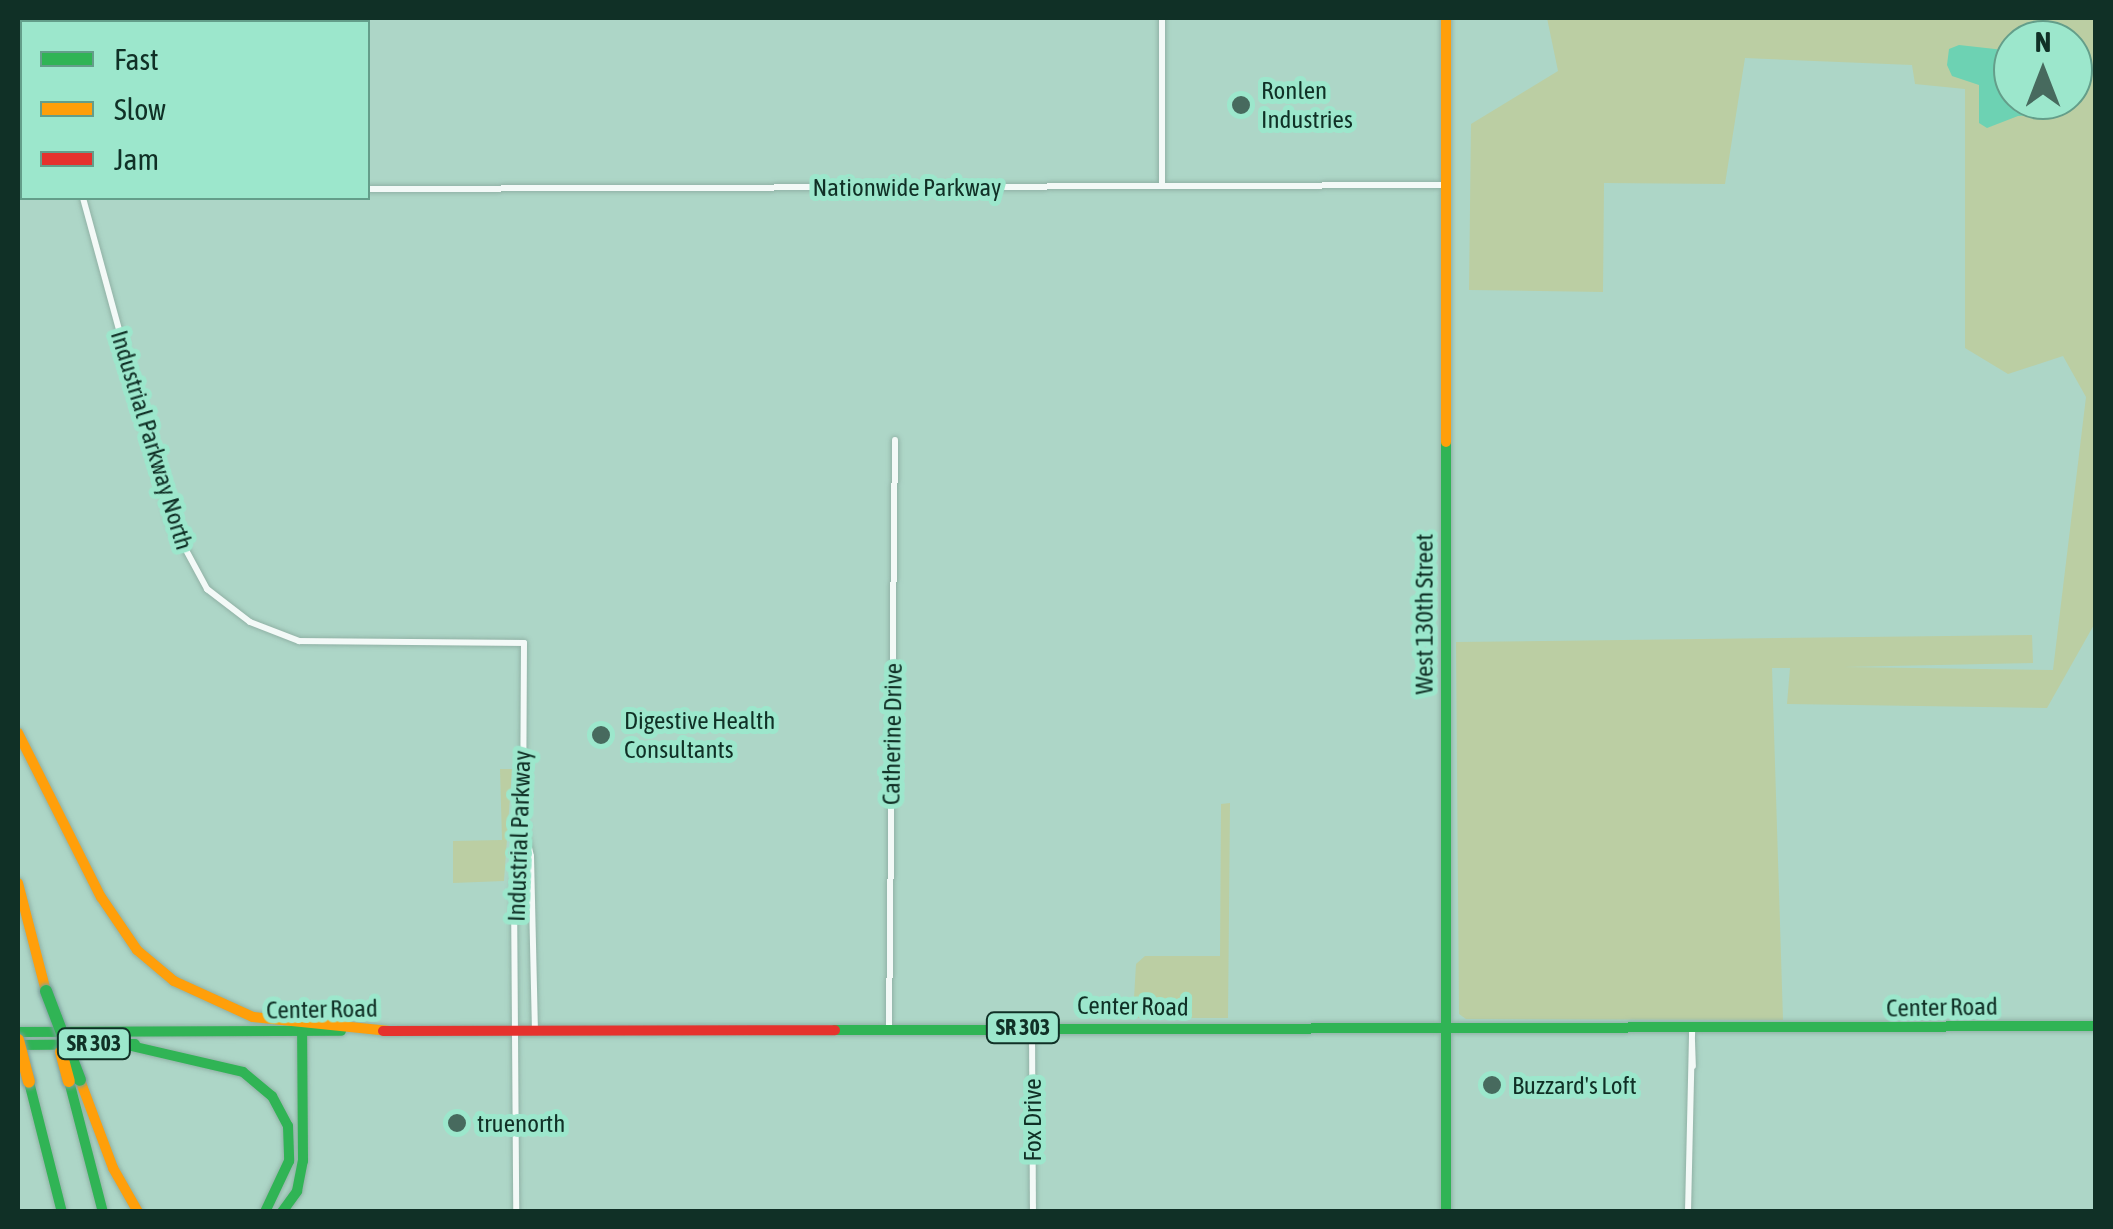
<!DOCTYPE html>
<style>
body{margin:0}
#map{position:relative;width:2113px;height:1229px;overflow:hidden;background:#add6c7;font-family:"Asap Condensed",sans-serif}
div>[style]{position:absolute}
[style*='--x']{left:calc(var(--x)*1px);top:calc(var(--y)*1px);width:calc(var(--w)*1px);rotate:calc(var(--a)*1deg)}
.green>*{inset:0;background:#bbcea3}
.water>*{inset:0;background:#6dd2b3}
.roads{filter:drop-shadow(0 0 2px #90b1a5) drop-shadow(0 0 2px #90b1a5)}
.street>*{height:6px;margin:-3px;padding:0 3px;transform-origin:3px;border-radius:3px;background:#f3f9f7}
.fast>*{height:10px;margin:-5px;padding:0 5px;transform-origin:5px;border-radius:5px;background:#30b455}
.slow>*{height:10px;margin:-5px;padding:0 5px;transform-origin:5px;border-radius:5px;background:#ff9f0a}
.jam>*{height:10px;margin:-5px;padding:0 5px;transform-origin:5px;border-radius:5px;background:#e5322d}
.bridges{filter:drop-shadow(0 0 2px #7c9e9c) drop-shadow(0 0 2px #7c9e9c)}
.fast-bridge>*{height:12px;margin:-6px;padding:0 6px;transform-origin:6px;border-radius:6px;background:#30b455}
.slow-bridge>*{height:12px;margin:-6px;padding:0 6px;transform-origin:6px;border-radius:6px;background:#ff9f0a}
.dots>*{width:28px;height:28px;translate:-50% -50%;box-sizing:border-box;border:5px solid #9ce7cc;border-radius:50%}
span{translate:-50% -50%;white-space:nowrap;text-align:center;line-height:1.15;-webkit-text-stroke:10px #9ce7cc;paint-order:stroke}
.shield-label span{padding:2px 8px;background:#9ce7cc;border:2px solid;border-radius:8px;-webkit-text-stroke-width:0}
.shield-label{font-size:22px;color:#103026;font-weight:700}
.poi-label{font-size:25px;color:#103026}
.left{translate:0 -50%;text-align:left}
.street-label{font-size:25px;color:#103026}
.frame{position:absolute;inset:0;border:20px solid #103026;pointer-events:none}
.legend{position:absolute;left:20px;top:20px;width:350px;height:180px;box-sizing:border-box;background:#9ce7cc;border:2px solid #649e8a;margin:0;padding:12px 18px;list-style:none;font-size:30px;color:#103026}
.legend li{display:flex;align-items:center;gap:20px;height:50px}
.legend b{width:50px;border:2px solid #649e8a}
.north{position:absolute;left:1993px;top:20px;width:100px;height:100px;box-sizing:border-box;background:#9ce7cc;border:2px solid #649e8a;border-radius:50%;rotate:0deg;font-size:28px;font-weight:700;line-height:40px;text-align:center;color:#103026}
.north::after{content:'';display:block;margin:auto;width:35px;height:45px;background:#476a5e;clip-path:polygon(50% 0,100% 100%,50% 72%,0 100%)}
</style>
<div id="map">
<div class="green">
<i style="clip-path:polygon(evenodd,1547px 18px,2095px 18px,2095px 623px,2047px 708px,1787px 704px,1790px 668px,1772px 668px,1783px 1020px,1466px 1019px,1459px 1014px,1456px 642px,2032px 635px,2033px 663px,1843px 667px,2053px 670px,2086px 397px,2063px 356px,2008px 374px,1965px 348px,1965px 89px,1915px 84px,1912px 65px,1745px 58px,1725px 184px,1604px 183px,1603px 292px,1469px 290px,1471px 124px,1558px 71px,1547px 18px,2013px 40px,2073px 40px,2073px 100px,2013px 100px,2013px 40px)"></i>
<i style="clip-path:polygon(500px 769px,512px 769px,504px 881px,453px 883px,453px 841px,502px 840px)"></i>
<i style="clip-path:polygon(1230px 803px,1228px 1018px,1105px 1018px,1102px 1003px,1107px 999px,1134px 998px,1136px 964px,1145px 956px,1220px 956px,1221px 804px)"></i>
</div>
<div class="water">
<i style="clip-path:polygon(1959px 45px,2013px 51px,2013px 100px,2057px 100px,2053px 113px,2018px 116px,1987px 128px,1979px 123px,1979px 85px,1952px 76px,1947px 65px,1949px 49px)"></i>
</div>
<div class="roads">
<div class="street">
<i style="--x:34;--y:18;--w:4;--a:76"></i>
<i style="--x:1162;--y:18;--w:168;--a:90"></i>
<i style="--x:368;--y:189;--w:1078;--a:-0.21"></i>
<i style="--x:83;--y:198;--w:340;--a:74.7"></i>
<i style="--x:173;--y:526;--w:72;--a:61.6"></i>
<i style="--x:207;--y:589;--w:54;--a:37.5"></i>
<i style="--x:250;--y:622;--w:53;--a:21.2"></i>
<i style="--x:299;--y:641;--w:225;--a:0.5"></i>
<i style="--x:524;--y:643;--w:177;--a:90.3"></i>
<i style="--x:523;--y:820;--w:71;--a:97.3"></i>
<i style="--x:514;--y:890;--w:322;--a:89.6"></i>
<i style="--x:524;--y:826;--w:31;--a:77"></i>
<i style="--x:531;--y:856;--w:173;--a:88.7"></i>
<i style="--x:889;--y:1028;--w:588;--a:-89.42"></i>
<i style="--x:1032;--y:1029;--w:183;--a:89.7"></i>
<i style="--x:1692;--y:1041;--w:25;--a:88"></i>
<i style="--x:1688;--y:1212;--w:182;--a:-88.7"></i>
</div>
<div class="fast">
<i style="--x:1446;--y:442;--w:770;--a:90"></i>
<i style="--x:835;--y:1030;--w:1261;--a:-0.18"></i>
<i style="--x:18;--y:1032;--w:323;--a:-0.2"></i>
<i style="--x:18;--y:1045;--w:117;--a:-0.5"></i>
<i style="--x:127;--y:1045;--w:119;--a:13.1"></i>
<i style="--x:243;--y:1072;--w:38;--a:40"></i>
<i style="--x:272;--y:1096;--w:34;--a:62"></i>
<i style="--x:288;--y:1126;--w:35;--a:88"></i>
<i style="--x:289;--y:1161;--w:56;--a:115.2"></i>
<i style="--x:69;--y:1081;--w:135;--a:75.5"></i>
<i style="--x:29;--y:1082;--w:134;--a:75.8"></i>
<i style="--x:282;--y:1212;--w:26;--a:-54"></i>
<i style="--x:297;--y:1191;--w:31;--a:-79"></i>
<i style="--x:303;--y:1161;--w:130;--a:-90.4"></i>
</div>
<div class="slow">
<i style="--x:1446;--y:18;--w:424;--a:90"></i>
<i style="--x:18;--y:733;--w:184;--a:63.2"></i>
<i style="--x:101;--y:897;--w:64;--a:55.8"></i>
<i style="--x:137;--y:950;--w:48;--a:40"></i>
<i style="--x:174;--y:981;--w:87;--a:24.5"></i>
<i style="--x:253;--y:1017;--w:137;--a:5.9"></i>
<i style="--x:18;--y:883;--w:112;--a:75.5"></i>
<i style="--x:80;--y:1080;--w:94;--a:69.4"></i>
<i style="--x:113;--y:1168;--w:51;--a:60.4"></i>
</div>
<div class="jam">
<i style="--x:383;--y:1031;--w:452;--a:-0.1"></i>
</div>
</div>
<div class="bridges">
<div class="fast-bridge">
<i style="--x:46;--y:991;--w:95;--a:69.1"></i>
</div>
<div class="slow-bridge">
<i style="--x:18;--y:1040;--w:43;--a:75.3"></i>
<i style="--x:61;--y:1052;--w:30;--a:75"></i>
</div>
</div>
<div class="dots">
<i style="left:1241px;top:105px;background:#476a5e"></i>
<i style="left:601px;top:735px;background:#476a5e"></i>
<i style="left:1492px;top:1085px;background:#476a5e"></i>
<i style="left:457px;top:1123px;background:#476a5e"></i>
</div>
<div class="shield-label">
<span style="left:1023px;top:1028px">SR 303</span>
<span style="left:94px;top:1044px">SR 303</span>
</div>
<div class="poi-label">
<span class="left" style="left:1261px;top:105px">Ronlen<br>Industries</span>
<span class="left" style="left:624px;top:735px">Digestive Health<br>Consultants</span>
<span class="left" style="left:1512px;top:1085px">Buzzard's Loft</span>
<span class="left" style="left:477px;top:1123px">truenorth</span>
</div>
<div class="street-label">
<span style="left:907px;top:187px">Nationwide Parkway</span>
<span style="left:152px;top:440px;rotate:73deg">Industrial Parkway North</span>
<span style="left:1424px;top:614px;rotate:-90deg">West 130th Street</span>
<span style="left:892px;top:734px;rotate:-89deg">Catherine Drive</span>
<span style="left:519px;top:836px;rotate:-88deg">Industrial Parkway</span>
<span style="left:1133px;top:1006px;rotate:1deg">Center Road</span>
<span style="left:1942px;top:1007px;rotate:-1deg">Center Road</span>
<span style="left:322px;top:1009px;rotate:-1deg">Center Road</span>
<span style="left:1032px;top:1120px;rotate:-90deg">Fox Drive</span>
</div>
<div class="frame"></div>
<ul class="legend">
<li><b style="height:12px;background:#30b455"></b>Fast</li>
<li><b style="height:12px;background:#ff9f0a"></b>Slow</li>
<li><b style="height:12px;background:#e5322d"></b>Jam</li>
</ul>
<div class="north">N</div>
</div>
